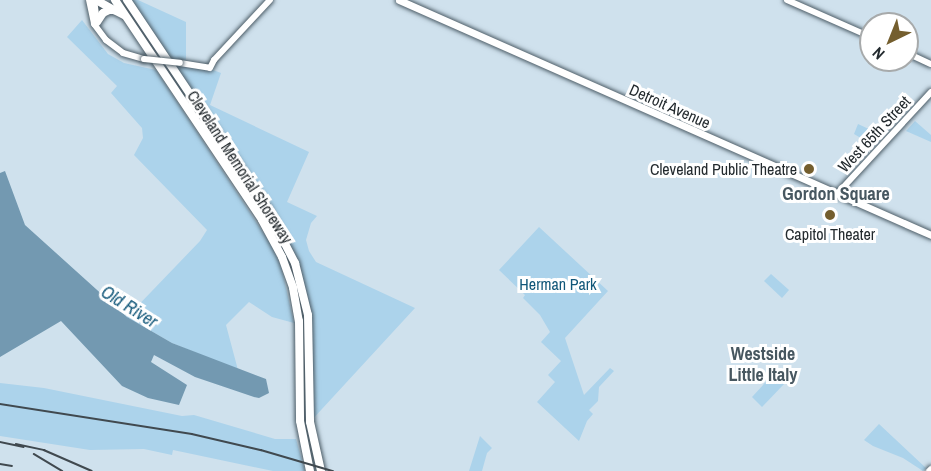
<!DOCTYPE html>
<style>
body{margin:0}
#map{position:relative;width:931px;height:471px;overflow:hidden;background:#cfe1ed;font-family:"Archivo Narrow",sans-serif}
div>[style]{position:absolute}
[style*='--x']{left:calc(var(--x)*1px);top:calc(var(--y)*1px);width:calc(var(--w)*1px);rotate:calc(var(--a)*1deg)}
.green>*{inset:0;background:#acd3eb}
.water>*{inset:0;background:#7399b1}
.roads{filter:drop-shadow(0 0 2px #4d5d67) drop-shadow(0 0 2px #4d5d67)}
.secondary>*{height:6px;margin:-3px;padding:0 3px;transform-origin:3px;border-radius:3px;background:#fff}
.primary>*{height:7px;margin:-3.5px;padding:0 3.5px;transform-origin:3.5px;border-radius:3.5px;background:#fff}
.highway>*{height:8px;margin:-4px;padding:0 4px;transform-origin:4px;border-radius:4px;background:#fff}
.rail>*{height:1.5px;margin:-0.75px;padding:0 0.75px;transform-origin:0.75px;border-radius:0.75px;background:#40494f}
.bridges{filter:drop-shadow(0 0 2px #4d5d67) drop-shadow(0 0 2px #4d5d67)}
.secondary-bridge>*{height:6px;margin:-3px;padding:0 3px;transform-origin:3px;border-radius:3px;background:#fff}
.dots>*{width:16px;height:16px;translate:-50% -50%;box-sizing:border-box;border:3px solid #fff;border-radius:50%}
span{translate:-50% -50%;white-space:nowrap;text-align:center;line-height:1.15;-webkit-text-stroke:6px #fff;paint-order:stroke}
.street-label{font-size:16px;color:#232a2e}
.poi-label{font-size:16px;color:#232a2e}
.right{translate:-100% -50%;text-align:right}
.park-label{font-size:16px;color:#115779}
.neighbourhood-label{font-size:18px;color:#475760;font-weight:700}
.water-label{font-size:18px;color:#14597b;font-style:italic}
.north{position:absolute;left:859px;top:12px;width:60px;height:60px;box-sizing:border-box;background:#fff;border:2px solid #a7aaab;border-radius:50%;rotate:223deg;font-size:16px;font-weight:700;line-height:24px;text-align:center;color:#232a2e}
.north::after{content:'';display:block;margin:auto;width:21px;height:27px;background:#745e2e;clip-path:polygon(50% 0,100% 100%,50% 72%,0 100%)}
</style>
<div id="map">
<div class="green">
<i style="clip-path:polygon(130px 0,138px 0,186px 22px,186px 64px,205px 67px,221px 73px,210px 105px,309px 152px,287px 202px,317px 216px,311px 223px,306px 240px,309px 251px,316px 262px,415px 308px,310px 422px,310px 341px,292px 255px)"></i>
<i style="clip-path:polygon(82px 20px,108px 54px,124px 63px,156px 70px,270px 243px,281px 266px,294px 323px,272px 317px,249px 302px,226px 325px,238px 370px,172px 343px,127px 317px,200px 241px,207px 230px,134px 155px,143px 138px,142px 128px,111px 93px,117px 86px,67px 37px)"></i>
<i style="clip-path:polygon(915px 121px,931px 135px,931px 142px,906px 131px)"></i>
<i style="clip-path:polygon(858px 124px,873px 131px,880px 135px,871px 144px,854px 134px)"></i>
<i style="clip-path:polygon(539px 227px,608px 291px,565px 338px,584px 395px,610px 368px,614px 371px,599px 387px,598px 401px,589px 410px,593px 414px,587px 421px,579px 441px,537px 402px,555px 382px,548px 375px,561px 361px,541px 342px,550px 332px,540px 315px,523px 298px,525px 295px,499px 270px)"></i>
<i style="clip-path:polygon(771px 274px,789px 290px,782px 298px,764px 281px)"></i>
<i style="clip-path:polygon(774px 373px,786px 382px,762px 407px,752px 397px)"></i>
<i style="clip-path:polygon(0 383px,44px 388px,182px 416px,194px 415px,275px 439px,296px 439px,305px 471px,273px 471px,173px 450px,172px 455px,144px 449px,90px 450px,0 436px)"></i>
<i style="clip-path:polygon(879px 424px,926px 468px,923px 471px,903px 458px,873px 446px,864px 440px)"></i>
<i style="clip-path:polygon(480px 436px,492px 448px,487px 453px,482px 471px,469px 471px)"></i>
</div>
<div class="water">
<i style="clip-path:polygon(5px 171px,25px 225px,127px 317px,172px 343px,266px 379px,269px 393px,259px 398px,254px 397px,195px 377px,154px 355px,151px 362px,187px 385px,179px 405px,148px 398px,122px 386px,61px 321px,0 357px,0 173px)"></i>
</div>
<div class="roads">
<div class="secondary">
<i style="--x:89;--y:0;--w:25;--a:78"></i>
<i style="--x:94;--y:24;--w:20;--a:53"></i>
<i style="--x:106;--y:40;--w:21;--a:37"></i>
<i style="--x:123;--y:53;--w:22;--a:16"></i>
<i style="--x:94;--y:0;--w:22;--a:82"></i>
<i style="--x:787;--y:0;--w:92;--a:23.8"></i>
<i style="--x:907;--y:53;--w:26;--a:25"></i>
<i style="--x:180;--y:63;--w:30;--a:9"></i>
<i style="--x:210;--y:68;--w:9;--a:-63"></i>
<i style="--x:214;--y:60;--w:82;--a:-47"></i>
<i style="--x:837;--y:194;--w:139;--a:-47.3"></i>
<i style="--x:929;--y:471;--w:3;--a:-45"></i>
</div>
<div class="primary">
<i style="--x:399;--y:0;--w:582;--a:23.83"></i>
</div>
<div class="highway">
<i style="--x:96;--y:0;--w:21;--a:29"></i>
<i style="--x:115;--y:0;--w:265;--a:56.2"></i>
<i style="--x:262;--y:220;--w:42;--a:61.6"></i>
<i style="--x:282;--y:257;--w:33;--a:70"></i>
<i style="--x:293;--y:288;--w:34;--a:80"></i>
<i style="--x:299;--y:321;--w:100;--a:89.4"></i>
<i style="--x:300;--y:421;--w:51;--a:78.7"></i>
<i style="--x:127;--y:0;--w:254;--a:56.2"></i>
<i style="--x:268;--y:211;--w:59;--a:62.6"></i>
<i style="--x:295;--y:263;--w:54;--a:76"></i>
<i style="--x:308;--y:315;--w:107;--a:88.9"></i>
<i style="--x:310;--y:422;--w:50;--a:77.3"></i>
<i style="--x:97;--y:22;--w:11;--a:-56"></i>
<i style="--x:103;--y:13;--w:7;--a:-27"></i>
<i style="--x:109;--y:10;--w:5;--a:0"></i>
<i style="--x:114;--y:10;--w:11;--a:27"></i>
</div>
</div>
<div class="rail">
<i style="--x:0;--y:404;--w:194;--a:8.9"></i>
<i style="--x:192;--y:434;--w:71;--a:13.1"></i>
<i style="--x:261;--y:450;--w:75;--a:16.3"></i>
<i style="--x:0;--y:442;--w:24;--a:12"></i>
<i style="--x:16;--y:444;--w:29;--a:12"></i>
<i style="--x:44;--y:450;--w:52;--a:23.6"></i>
<i style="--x:34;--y:454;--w:33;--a:31"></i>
<i style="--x:0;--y:464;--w:12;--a:9"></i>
</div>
<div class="bridges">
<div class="secondary-bridge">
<i style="--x:144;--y:59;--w:36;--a:6"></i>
</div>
</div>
<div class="dots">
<i style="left:809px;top:169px;background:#745e2e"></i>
<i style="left:830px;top:215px;background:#745e2e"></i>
</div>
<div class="street-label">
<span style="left:670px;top:106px;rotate:24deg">Detroit Avenue</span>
<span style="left:874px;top:134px;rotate:-47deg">West 65th Street</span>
<span style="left:240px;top:167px;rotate:57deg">Cleveland Memorial Shoreway</span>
</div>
<div class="poi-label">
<span class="right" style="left:797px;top:169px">Cleveland Public Theatre</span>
<span style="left:830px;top:234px">Capitol Theater</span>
</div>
<div class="park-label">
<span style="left:558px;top:284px">Herman Park</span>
</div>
<div class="neighbourhood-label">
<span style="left:836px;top:194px">Gordon Square</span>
<span style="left:763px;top:365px">Westside<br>Little Italy</span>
</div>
<div class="water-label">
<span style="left:129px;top:307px;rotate:32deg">Old River</span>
</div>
<div class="north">N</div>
</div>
